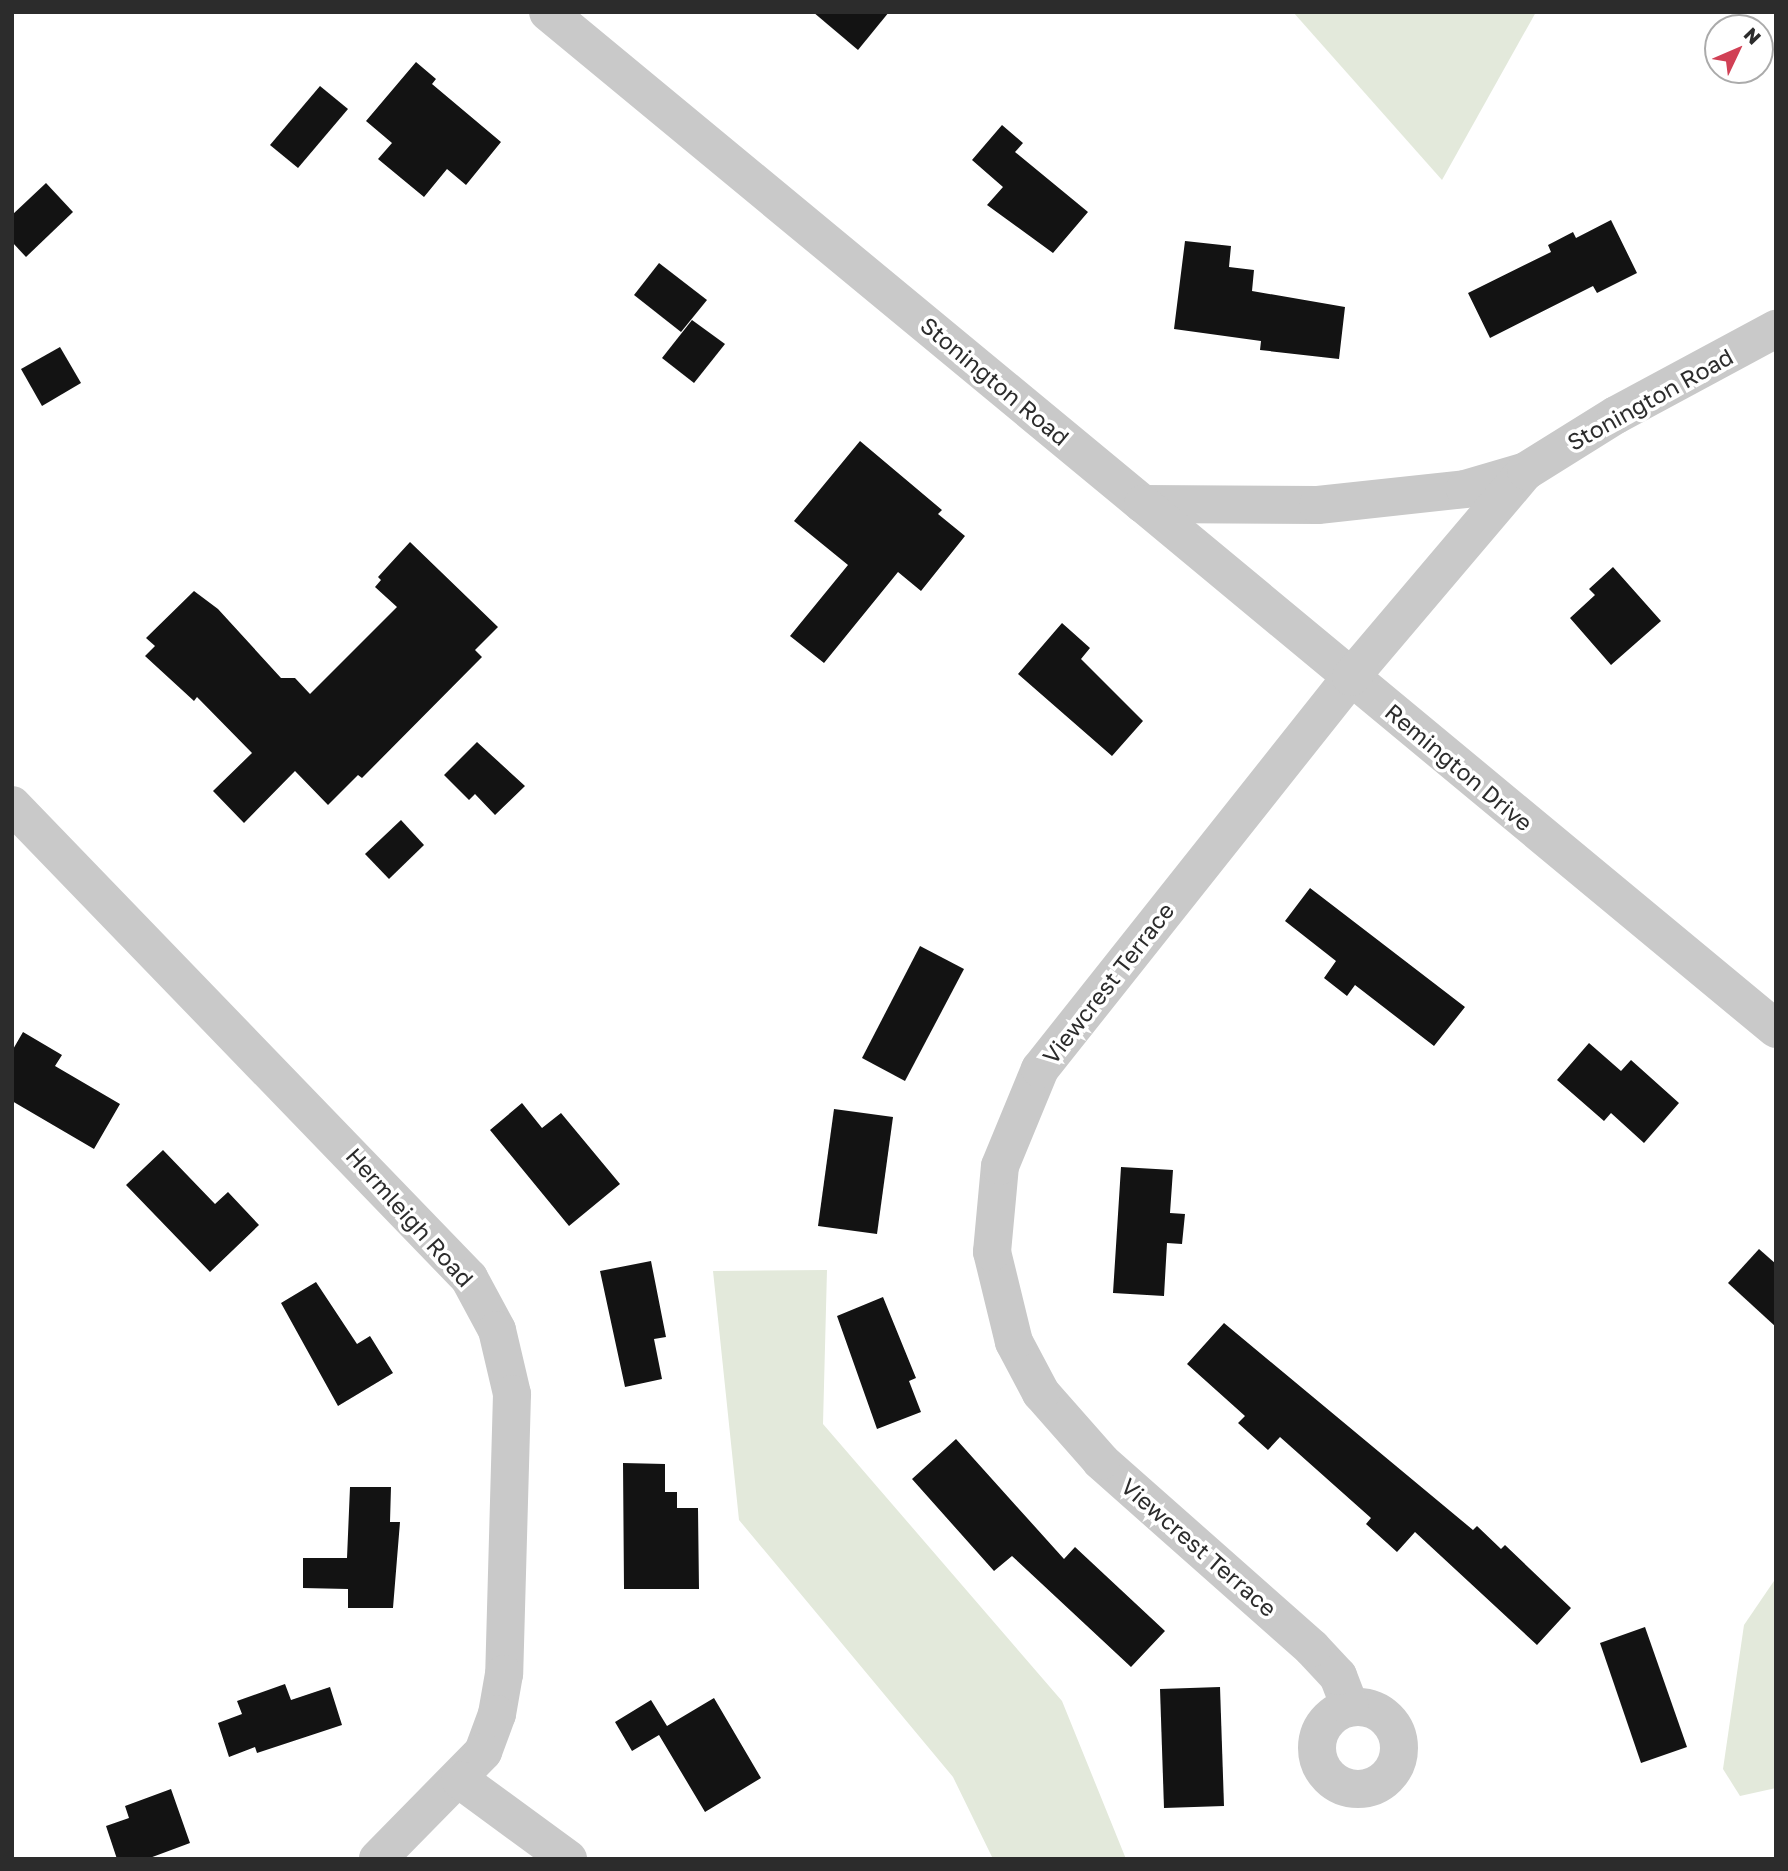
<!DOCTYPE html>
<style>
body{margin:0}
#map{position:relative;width:1788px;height:1871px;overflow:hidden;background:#fff;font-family:"Golos Text",sans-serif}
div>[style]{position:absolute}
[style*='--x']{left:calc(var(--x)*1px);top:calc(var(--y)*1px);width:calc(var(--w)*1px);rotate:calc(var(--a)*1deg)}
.green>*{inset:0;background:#e3e9db}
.building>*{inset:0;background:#131313}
.minor>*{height:38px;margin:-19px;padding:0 19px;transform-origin:19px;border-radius:19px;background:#c9c9c9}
.minor>.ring{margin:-19px;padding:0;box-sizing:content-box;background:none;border:38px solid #c9c9c9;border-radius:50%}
span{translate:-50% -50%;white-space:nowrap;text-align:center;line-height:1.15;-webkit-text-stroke:7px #fff;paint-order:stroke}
.street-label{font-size:23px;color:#2c2c2c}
.frame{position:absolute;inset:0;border:14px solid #2c2c2c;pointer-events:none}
.north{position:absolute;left:1704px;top:14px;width:70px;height:70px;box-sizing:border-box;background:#fff;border:2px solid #ababab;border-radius:50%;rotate:46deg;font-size:19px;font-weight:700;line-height:28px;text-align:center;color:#2c2c2c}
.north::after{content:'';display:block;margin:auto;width:24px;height:32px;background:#d14055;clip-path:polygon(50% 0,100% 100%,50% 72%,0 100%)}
</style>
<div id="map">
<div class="green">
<i style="clip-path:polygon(1293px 12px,1536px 12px,1442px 180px)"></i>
<i style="clip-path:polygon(827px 1270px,823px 1424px,1062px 1701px,1126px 1859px,993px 1859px,953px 1777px,739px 1520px,713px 1271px)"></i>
<i style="clip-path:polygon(1776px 1578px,1776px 1788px,1740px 1796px,1723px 1769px,1744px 1625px)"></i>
</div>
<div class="building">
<i style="clip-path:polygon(813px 12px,889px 12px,858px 50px)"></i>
<i style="clip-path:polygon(416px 62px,436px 79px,432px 84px,501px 142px,466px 185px,447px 169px,424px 197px,378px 159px,392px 143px,366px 121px)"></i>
<i style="clip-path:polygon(320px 86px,348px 109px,298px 168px,270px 145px)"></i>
<i style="clip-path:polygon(1002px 125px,1023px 143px,1015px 152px,1088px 212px,1053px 253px,987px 205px,1003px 187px,972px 160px)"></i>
<i style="clip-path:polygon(46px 183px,73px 212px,26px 257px,12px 242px,12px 215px)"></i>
<i style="clip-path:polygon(1611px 220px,1637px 273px,1597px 293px,1593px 286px,1490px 338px,1468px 293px,1551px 252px,1548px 245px,1573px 232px,1576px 238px)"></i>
<i style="clip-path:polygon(1185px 241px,1231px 246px,1229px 267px,1254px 270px,1252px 291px,1345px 307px,1339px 359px,1260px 350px,1261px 341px,1174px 329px)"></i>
<i style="clip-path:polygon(659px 263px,707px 300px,681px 332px,634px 295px)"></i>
<i style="clip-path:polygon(692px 320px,725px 344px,694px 383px,662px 358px)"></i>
<i style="clip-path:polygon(60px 347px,81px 383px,42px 406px,21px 369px)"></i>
<i style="clip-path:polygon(860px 441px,942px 510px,938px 514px,965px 536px,921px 591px,898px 572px,824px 663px,790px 636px,848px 565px,794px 521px)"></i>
<i style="clip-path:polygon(410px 542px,498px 627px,475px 650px,482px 657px,362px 778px,358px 775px,328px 805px,295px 771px,244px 823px,213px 791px,252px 753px,197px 697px,194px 701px,145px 656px,155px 646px,146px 638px,194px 591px,218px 609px,281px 678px,295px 678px,310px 694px,397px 607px,375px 587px,381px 580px,378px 577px)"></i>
<i style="clip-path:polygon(1613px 567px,1661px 621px,1611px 665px,1570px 618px,1595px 595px,1589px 589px)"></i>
<i style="clip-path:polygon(1062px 623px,1090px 648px,1081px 659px,1143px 721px,1112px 756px,1018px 674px)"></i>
<i style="clip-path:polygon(477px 742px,525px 786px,495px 815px,475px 794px,469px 800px,444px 775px)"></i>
<i style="clip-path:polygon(401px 820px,424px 845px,389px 879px,365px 854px)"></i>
<i style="clip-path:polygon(1310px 888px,1465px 1007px,1434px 1046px,1355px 985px,1347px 996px,1324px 978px,1336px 961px,1285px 921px)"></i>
<i style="clip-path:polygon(920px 946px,964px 969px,905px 1081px,862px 1058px)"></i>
<i style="clip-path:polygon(23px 1032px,62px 1055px,55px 1066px,120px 1104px,94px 1149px,12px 1101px,12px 1051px)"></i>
<i style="clip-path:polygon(1589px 1043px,1621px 1071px,1631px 1060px,1679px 1103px,1644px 1143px,1611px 1113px,1604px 1121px,1557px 1080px)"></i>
<i style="clip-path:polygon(522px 1103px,542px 1128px,561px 1113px,620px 1184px,569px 1226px,490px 1130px)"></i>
<i style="clip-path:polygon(834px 1109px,893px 1117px,877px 1234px,818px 1226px)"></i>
<i style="clip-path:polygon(163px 1150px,215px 1204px,228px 1192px,259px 1225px,210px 1272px,126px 1185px)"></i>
<i style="clip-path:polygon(1121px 1167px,1173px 1170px,1170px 1213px,1185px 1214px,1182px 1244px,1167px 1243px,1164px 1296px,1113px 1293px)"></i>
<i style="clip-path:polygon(1759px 1249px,1776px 1264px,1776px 1327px,1728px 1283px)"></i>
<i style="clip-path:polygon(651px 1261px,666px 1337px,654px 1339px,662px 1379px,625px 1387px,600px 1271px)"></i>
<i style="clip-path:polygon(316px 1282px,357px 1344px,370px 1336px,393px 1373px,338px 1406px,281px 1303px)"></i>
<i style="clip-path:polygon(883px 1297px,916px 1378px,909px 1381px,921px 1412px,877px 1429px,837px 1316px)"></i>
<i style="clip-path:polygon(1224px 1323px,1473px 1530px,1477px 1526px,1501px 1549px,1505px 1545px,1571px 1608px,1537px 1645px,1415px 1532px,1397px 1552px,1366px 1524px,1371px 1518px,1280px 1437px,1268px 1450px,1238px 1423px,1245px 1416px,1187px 1364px)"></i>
<i style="clip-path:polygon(956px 1439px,1064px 1559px,1075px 1547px,1165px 1631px,1131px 1667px,1012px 1556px,994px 1571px,912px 1479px)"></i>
<i style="clip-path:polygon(623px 1463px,665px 1464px,665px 1492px,677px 1492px,677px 1508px,698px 1508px,699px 1589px,624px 1589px)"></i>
<i style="clip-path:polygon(350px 1487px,391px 1487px,390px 1522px,400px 1522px,393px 1608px,348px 1608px,348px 1589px,303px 1588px,303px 1558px,347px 1558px)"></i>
<i style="clip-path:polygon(1645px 1627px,1687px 1747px,1641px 1763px,1600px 1643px)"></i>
<i style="clip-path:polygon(285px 1684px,291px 1700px,330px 1687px,342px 1725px,257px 1753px,255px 1747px,229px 1757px,218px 1723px,242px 1714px,237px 1701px)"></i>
<i style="clip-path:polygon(1220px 1687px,1224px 1806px,1164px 1808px,1160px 1689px)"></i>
<i style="clip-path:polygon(714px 1698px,761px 1778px,705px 1812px,659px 1735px,632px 1751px,615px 1722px,651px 1700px,667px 1726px)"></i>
<i style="clip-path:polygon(171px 1789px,190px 1843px,147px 1859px,117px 1859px,106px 1826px,129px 1818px,125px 1806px)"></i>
</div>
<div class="minor">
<i style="--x:548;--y:12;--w:772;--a:39.59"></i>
<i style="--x:1143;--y:504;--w:175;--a:0.3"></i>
<i style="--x:1318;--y:505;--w:148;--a:-6.2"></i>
<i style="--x:1465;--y:489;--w:64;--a:-16.4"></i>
<i style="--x:1143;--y:504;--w:822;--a:39.67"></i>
<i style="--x:12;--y:805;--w:658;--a:45.99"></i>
<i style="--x:469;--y:1278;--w:59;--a:61.7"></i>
<i style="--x:497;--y:1330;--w:66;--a:76.8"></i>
<i style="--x:512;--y:1394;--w:280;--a:91.6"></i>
<i style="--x:504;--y:1674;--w:41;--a:99.9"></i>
<i style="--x:497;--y:1714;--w:40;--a:110.2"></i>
<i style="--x:483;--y:1752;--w:150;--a:134.5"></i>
<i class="ring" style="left:1317px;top:1707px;width:44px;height:44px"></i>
<i style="--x:1350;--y:1707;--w:33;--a:-111"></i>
<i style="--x:1338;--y:1676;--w:38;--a:-133"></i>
<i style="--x:1312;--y:1648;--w:282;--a:-138.5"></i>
<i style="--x:1101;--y:1461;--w:91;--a:-131.4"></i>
<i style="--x:1041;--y:1393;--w:58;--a:-117.9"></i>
<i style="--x:1014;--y:1342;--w:93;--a:-103.7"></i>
<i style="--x:992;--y:1252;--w:86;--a:-84.7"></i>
<i style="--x:1000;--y:1166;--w:105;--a:-67.6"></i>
<i style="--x:1040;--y:1069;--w:500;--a:-51.57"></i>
<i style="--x:1351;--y:677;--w:270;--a:-49.7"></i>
<i style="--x:1526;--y:471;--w:106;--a:-31.9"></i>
<i style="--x:1616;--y:415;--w:182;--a:-28.3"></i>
<i style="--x:460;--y:1780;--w:134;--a:36.2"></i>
</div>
<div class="street-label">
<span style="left:995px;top:381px;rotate:40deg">Stonington Road</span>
<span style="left:1650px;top:399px;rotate:-29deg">Stonington Road</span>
<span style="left:1459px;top:767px;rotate:40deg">Remington Drive</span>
<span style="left:1108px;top:983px;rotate:-52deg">Viewcrest Terrace</span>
<span style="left:410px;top:1217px;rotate:48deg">Hermleigh Road</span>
<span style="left:1199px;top:1547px;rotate:41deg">Viewcrest Terrace</span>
</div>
<div class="frame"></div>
<div class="north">N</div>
</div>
